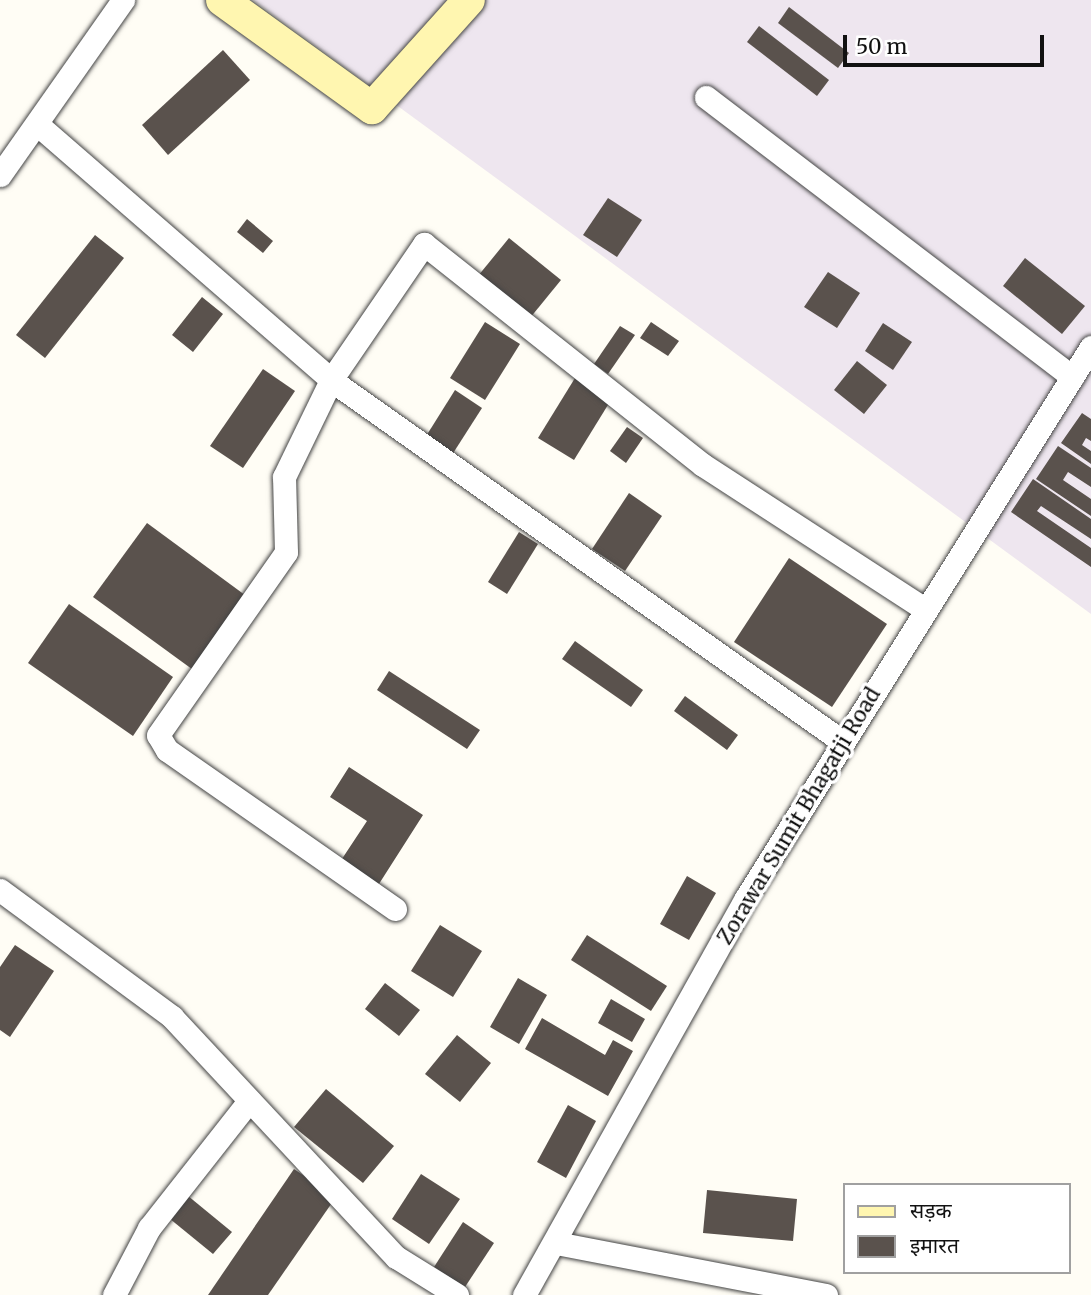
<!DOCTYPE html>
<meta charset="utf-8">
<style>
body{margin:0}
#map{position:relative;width:1091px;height:1295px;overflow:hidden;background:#fffdf5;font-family:Merriweather,"Noto Sans Devanagari",serif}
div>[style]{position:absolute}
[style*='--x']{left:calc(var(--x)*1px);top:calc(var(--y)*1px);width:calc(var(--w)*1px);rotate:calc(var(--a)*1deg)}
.industrial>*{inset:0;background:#eee6ef}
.building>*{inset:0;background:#5a524d}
.roads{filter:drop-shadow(0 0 2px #444) drop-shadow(0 0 2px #444)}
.street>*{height:23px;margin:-11.5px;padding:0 11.5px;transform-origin:11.5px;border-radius:11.5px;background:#fff}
.secondary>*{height:32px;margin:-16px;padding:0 16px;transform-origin:16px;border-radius:16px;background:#fff6b0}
span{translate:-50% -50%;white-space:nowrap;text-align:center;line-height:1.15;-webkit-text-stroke:7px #fff;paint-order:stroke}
.street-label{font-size:21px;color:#111}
.legend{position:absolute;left:843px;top:1183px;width:228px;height:91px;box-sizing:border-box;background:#fff;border:2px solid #a0a0a0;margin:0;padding:9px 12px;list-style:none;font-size:21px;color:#111}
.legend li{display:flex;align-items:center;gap:14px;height:35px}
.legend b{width:35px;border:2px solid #a0a0a0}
.scale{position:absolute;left:843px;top:35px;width:201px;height:32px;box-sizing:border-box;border:4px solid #111;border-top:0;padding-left:9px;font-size:21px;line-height:24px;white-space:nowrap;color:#111;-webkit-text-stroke:5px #fff;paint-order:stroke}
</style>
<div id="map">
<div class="industrial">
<i style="clip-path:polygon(253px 0,1091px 0,1091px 614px)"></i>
</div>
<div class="building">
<i style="clip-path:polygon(789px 7px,849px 53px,838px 68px,778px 23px)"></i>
<i style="clip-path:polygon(759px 26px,829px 80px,817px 96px,747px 42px)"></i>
<i style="clip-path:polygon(223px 50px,250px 80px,168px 155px,142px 125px)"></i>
<i style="clip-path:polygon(608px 198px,642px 220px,617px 257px,583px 235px)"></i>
<i style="clip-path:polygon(247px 219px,273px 241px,263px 253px,237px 232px)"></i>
<i style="clip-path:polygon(95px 235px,124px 258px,45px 358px,16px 335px)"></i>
<i style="clip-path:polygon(509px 238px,561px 280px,530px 318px,478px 276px)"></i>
<i style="clip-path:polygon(1025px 258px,1085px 306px,1062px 334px,1003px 286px)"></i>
<i style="clip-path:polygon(828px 272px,860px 293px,837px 328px,804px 307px)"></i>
<i style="clip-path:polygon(202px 297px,223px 314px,193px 352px,172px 335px)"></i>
<i style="clip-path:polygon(485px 322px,520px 344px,485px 400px,450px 378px)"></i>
<i style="clip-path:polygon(651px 322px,679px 341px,668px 356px,640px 338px)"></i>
<i style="clip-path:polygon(883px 323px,912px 342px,893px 370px,865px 351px)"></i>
<i style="clip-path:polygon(620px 326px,635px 335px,608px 374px,594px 364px)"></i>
<i style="clip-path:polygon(857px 361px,887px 385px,864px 414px,834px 390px)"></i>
<i style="clip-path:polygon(263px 369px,295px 391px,243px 468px,210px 446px)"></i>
<i style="clip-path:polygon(575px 378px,611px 400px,574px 460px,538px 438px)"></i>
<i style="clip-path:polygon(455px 390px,482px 408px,450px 458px,423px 441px)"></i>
<i style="clip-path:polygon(1082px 413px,1091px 419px,1091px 441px,1086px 438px,1082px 445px,1091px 451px,1091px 464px,1061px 443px)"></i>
<i style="clip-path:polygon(627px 427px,643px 438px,626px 463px,610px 451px)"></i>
<i style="clip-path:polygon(1058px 446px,1091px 468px,1091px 487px,1068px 472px,1063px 480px,1091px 499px,1091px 516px,1036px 479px)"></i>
<i style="clip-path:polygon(1033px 479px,1091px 519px,1091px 539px,1041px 506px,1037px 511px,1091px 548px,1091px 567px,1011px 512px)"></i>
<i style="clip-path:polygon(629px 493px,662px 516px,625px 571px,592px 549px)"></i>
<i style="clip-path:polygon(147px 523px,249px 598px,196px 672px,93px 597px)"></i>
<i style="clip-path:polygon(519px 532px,538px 544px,507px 594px,488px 582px)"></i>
<i style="clip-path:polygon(789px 558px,887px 624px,832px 707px,734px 642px)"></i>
<i style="clip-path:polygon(69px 604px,173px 677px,133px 736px,28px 663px)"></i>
<i style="clip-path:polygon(575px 641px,643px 690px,631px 707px,562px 659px)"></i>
<i style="clip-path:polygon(389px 671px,480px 730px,467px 749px,377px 690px)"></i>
<i style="clip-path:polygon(685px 696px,738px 735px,727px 750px,674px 711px)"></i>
<i style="clip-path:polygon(349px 767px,423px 815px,370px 898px,332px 874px,367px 821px,330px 797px)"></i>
<i style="clip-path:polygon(687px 876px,716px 893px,689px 940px,660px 924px)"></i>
<i style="clip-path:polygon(440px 925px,482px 951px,453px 997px,411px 971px)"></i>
<i style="clip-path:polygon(587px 935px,667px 986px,651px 1011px,571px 960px)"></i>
<i style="clip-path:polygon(15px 945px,54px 971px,10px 1037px,0 1030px,0 967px)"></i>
<i style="clip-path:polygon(518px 978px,547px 995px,519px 1044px,490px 1027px)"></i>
<i style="clip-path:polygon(385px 983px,420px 1010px,399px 1036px,365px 1009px)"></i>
<i style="clip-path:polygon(611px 999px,645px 1019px,632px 1042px,598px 1023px)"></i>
<i style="clip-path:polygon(542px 1018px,605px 1055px,613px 1040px,633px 1051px,608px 1096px,525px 1049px)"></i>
<i style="clip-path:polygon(457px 1035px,491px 1063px,460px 1102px,425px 1074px)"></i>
<i style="clip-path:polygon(326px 1089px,394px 1146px,363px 1183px,294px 1127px)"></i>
<i style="clip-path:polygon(568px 1105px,596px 1121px,566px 1178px,537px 1162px)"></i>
<i style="clip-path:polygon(294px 1169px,336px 1197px,268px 1295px,208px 1295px)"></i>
<i style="clip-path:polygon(421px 1174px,460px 1199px,429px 1244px,392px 1219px)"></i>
<i style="clip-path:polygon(707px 1190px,797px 1199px,793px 1241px,703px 1233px)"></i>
<i style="clip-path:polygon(182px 1191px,232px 1232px,213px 1254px,164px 1214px)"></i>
<i style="clip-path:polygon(463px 1222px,494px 1243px,465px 1287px,434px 1267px)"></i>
</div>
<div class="roads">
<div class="street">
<i style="--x:706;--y:97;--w:461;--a:37.4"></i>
<i style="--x:37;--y:124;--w:390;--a:41"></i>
<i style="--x:331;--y:380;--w:627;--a:35.26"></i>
<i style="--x:0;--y:175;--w:214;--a:-54.9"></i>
<i style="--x:0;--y:890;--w:214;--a:36.4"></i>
<i style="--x:172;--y:1017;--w:328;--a:47"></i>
<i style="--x:396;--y:1257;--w:72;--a:31.9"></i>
<i style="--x:395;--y:909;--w:278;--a:-145.1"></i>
<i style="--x:167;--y:750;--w:17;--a:-121"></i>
<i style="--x:158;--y:735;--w:223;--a:-55"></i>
<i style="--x:286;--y:552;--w:75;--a:-91.5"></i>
<i style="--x:284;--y:477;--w:108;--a:-64.1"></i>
<i style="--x:331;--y:380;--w:165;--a:-55.6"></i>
<i style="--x:424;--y:244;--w:356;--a:38.4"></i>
<i style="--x:703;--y:465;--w:265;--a:33"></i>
<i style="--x:556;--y:1243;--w:275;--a:10.9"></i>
<i style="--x:114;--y:1295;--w:76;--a:-62.4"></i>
<i style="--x:149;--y:1228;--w:162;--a:-51.8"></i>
<i style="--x:524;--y:1295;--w:455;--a:-60.8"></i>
<i style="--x:746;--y:898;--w:650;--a:-57.95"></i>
</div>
<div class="secondary">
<i style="--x:222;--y:0;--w:185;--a:35.8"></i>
<i style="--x:372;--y:108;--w:145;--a:-48.1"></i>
</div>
</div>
<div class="street-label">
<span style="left:799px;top:816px;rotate:-59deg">Zorawar Sumit Bhagatji Road</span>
</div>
<ul class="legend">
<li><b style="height:9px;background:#fff6b0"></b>सड़क</li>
<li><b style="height:19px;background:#5a524d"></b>इमारत</li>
</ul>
<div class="scale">50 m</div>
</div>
